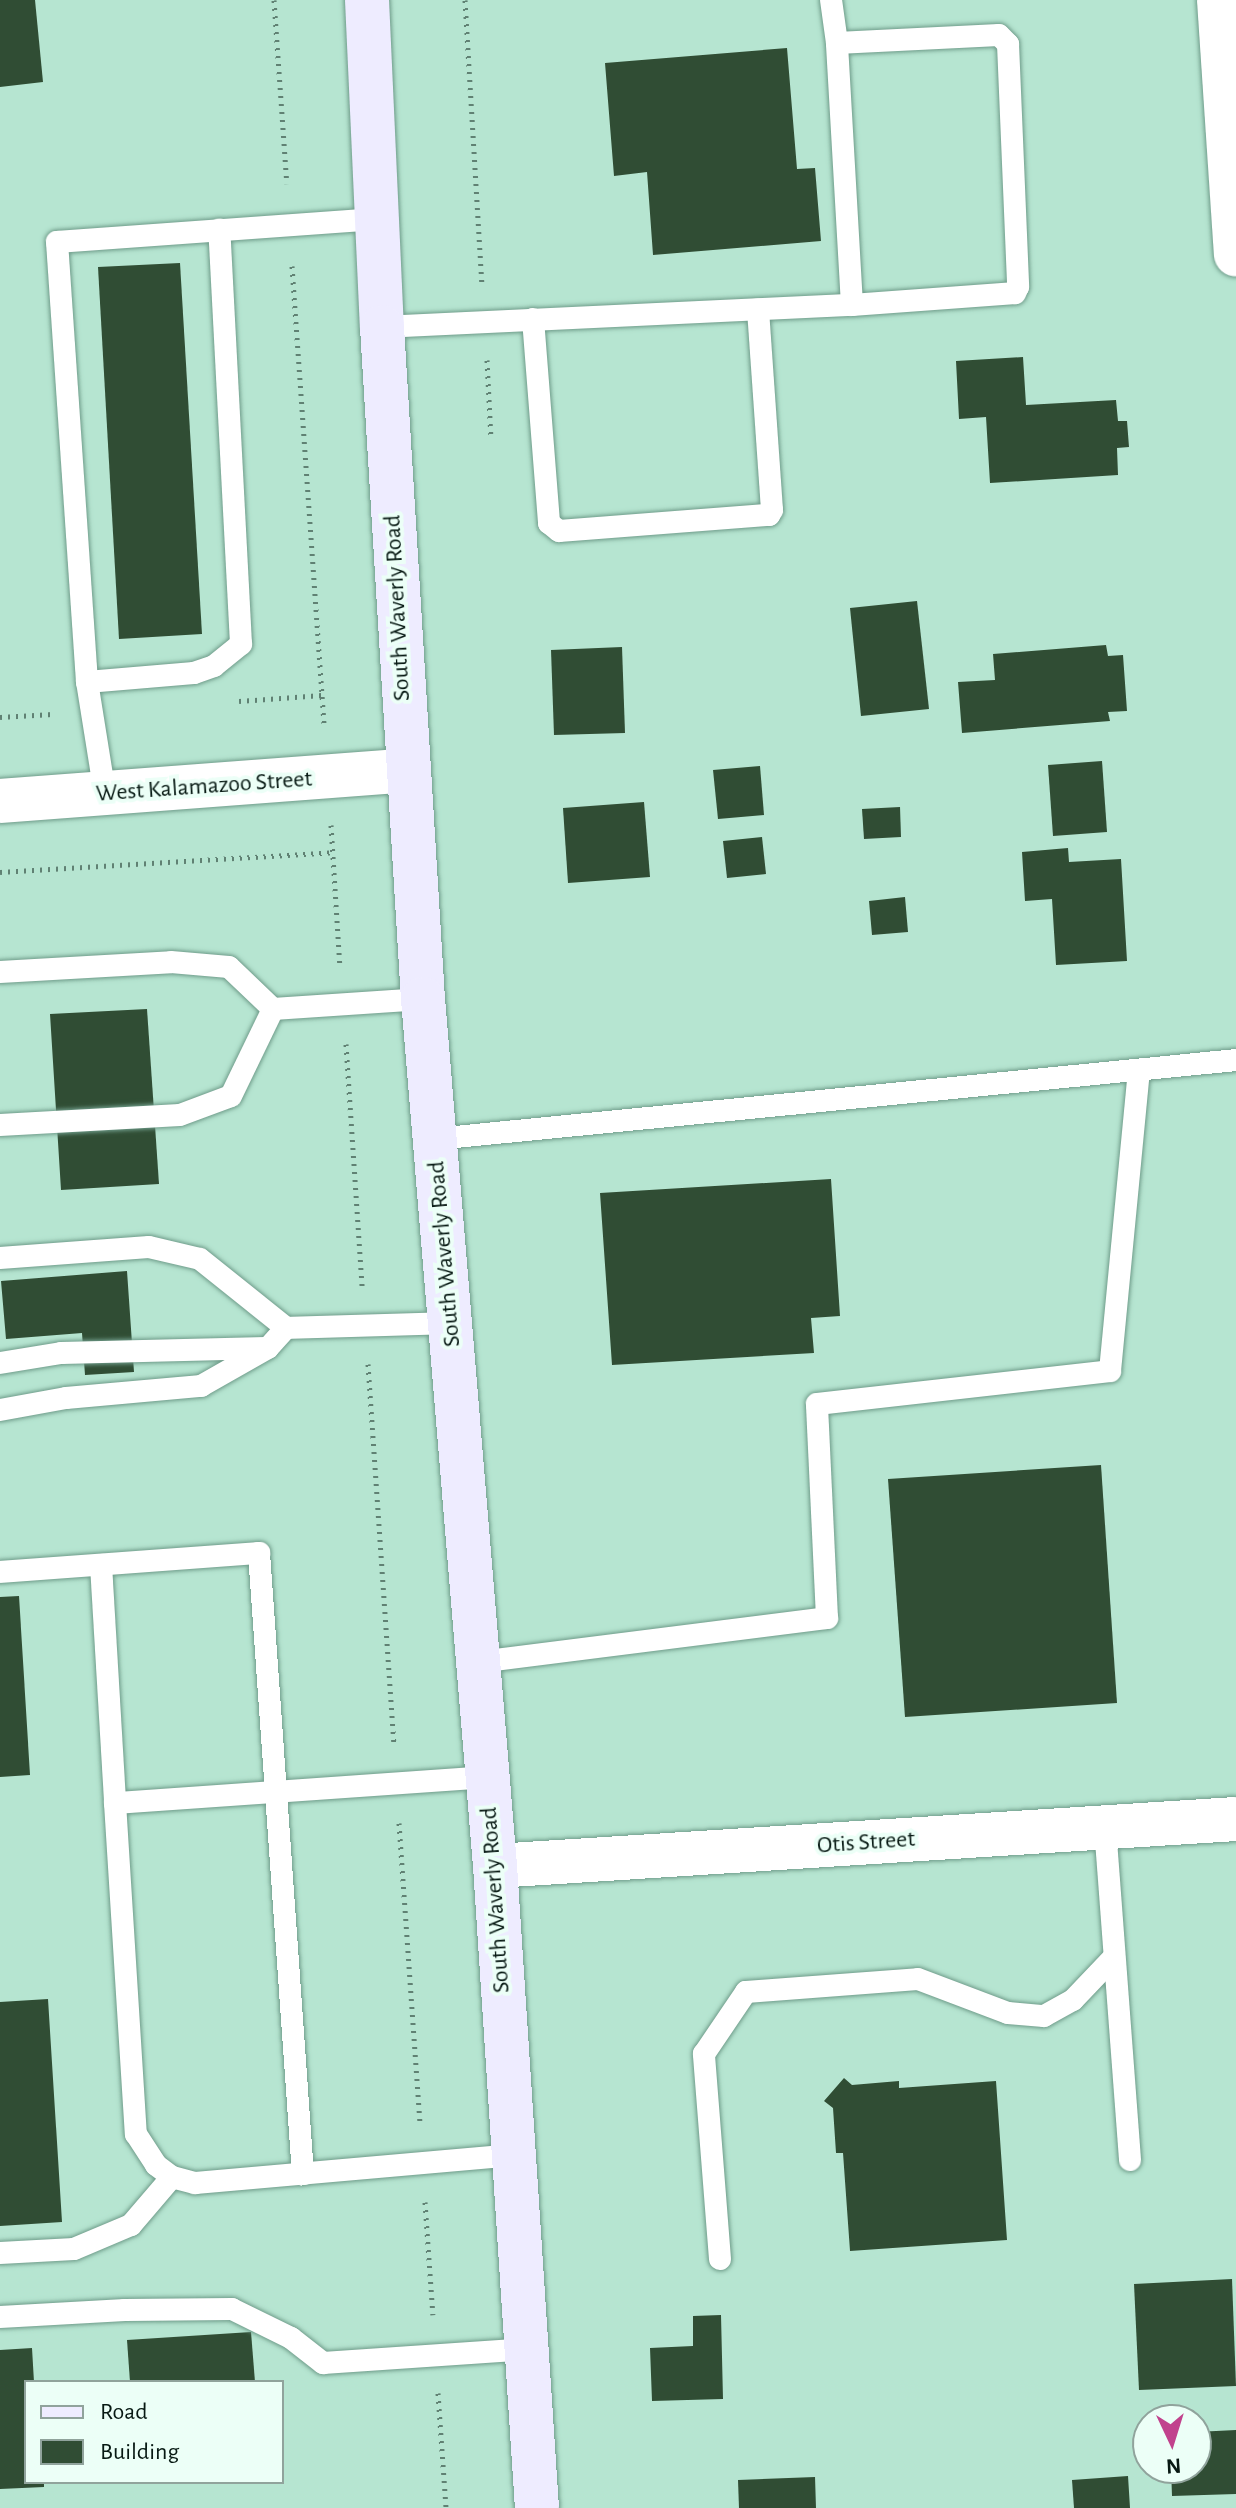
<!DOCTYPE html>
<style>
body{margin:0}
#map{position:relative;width:1236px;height:2508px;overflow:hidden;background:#b6e5d1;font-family:"Alegreya Sans",sans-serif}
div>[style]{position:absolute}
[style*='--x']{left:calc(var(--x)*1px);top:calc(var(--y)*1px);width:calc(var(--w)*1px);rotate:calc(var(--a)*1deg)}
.building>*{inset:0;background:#304d34}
.path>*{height:5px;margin-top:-2.5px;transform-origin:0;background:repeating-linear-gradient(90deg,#608173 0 2px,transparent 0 8px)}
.roads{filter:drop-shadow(0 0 2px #6f9c8a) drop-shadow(0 0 2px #6f9c8a)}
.lane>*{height:22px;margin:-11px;padding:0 11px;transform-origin:11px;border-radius:11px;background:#fff}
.street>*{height:44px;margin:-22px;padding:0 22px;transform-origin:22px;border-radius:22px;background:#fff}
.secondary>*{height:44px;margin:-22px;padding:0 22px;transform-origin:22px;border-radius:22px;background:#eeecff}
span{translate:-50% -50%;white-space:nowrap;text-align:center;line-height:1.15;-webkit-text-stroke:8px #ecfff7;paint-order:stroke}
.street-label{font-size:24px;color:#071913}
.legend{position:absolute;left:24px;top:2380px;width:260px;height:104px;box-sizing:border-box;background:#ecfff7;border:2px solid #90a39c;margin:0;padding:10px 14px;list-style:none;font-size:24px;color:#071913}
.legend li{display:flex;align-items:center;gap:16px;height:40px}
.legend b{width:40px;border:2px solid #90a39c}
.north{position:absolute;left:1132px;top:2404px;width:80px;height:80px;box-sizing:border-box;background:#ecfff7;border:2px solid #90a39c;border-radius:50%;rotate:176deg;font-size:22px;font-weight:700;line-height:32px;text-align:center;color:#071913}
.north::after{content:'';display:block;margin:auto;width:28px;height:36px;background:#c1428d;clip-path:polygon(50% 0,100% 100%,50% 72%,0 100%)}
</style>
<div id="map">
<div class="building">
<i style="clip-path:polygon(0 0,35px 0,43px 82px,0 87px)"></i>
<i style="clip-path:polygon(787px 48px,797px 169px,815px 168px,821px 241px,653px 255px,647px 172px,614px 176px,605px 63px)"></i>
<i style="clip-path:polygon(180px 263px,202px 634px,119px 639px,98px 267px)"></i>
<i style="clip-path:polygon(1023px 357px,1026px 405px,1116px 400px,1118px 421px,1127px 421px,1129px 447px,1117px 448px,1118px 475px,990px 483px,986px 417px,959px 419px,956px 361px)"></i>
<i style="clip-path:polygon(917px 601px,929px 709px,861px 716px,850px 608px)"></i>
<i style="clip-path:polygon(1106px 645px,1108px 656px,1123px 655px,1127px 711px,1108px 712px,1110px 721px,962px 733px,958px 682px,995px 680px,993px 654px)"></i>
<i style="clip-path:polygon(622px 647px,625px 733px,554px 735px,551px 650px)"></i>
<i style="clip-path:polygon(1102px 761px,1107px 832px,1053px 836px,1048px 765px)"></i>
<i style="clip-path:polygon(760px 766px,764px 815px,718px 819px,713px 770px)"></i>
<i style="clip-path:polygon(644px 802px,650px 877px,568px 883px,563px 808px)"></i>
<i style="clip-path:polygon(900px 807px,901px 837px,864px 839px,862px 809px)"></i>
<i style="clip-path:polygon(762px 837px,766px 874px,727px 878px,723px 841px)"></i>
<i style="clip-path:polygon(1068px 848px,1069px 862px,1121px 859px,1127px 961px,1056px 965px,1052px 899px,1025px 901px,1022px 852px)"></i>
<i style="clip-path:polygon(905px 897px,908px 932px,872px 935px,869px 901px)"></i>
<i style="clip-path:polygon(147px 1009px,159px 1184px,61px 1190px,50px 1014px)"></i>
<i style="clip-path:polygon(831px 1179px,840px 1316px,811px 1318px,814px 1353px,612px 1365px,600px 1193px)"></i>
<i style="clip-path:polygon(127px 1271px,134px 1372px,85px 1375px,82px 1333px,6px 1339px,1px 1281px)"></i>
<i style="clip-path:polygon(1101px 1465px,1117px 1703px,905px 1717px,888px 1479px)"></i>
<i style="clip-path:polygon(19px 1596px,30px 1775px,0 1777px,0 1597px)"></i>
<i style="clip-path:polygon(48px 1999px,62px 2222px,0 2226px,0 2002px)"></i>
<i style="clip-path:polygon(844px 2078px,852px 2085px,899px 2081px,899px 2088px,996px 2081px,1007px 2240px,850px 2251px,843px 2153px,836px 2153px,833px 2108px,824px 2101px)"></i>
<i style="clip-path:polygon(1232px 2279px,1236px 2386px,1139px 2390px,1134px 2284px)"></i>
<i style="clip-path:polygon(721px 2315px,723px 2399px,652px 2401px,650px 2348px,693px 2346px,693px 2316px)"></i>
<i style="clip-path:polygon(251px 2332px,255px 2382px,130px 2382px,127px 2340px)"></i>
<i style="clip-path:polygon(32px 2348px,34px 2382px,26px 2382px,26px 2482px,44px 2482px,44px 2487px,0 2489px,0 2350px)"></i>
<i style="clip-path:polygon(1236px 2430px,1236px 2494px,1172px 2496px,1171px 2468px,1196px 2468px,1196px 2432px)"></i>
<i style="clip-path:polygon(1128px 2476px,1130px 2508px,1074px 2508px,1072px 2480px)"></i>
<i style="clip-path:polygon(815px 2477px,816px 2508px,739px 2508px,738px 2480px)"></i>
</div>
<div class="path">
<i style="--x:274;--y:0;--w:184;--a:86"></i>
<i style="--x:465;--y:0;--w:283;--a:86.6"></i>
<i style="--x:292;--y:266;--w:462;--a:86"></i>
<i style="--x:487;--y:360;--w:78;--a:87.1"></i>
<i style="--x:239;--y:701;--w:83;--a:-4.1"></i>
<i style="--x:0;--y:717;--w:53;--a:-3.2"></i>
<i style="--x:331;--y:825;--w:142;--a:86.4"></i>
<i style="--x:0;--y:872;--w:334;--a:-3.4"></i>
<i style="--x:346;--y:1044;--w:243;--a:86.2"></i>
<i style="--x:368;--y:1364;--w:382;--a:86.1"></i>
<i style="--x:399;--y:1823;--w:302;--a:86"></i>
<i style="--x:425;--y:2202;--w:113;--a:86"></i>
<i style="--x:438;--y:2393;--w:115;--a:86"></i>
</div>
<div class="roads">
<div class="lane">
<i style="--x:837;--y:43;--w:162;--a:-2.8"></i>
<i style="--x:999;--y:35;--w:13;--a:45"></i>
<i style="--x:1008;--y:44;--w:243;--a:87.6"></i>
<i style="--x:1018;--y:287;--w:7;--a:117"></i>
<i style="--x:1015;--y:293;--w:163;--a:175.8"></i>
<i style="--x:533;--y:319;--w:205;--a:85.5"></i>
<i style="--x:549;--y:523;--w:13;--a:39"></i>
<i style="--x:559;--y:531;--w:211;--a:-4.4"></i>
<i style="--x:769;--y:515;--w:6;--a:-59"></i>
<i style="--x:772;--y:510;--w:201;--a:-94"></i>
<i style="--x:382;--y:327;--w:471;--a:-2.7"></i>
<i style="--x:852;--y:305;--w:262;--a:-93.3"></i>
<i style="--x:837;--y:43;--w:43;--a:-97.9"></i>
<i style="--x:87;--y:682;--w:107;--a:-4.8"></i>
<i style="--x:194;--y:673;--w:21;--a:-19"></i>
<i style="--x:214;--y:666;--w:35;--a:-39"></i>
<i style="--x:241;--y:644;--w:415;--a:-93"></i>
<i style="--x:105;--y:794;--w:113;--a:-99.1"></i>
<i style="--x:87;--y:682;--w:441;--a:-93.9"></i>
<i style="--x:57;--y:242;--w:320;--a:-4.1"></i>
<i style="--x:0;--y:972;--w:171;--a:-3.3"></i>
<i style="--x:171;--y:962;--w:58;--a:4.9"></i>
<i style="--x:229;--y:967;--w:61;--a:43.7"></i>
<i style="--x:273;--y:1009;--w:150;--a:-3.8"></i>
<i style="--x:0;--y:1125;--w:180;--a:-3.2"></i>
<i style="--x:180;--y:1115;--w:54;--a:-20.4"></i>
<i style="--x:231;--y:1096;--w:97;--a:-64.2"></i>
<i style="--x:435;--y:1139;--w:805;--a:-5.63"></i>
<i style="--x:0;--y:1258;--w:149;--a:-4.2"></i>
<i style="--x:149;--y:1247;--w:52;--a:13.2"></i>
<i style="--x:200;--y:1259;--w:110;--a:38.7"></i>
<i style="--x:286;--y:1328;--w:164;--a:-1.7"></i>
<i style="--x:0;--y:1363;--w:62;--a:-9.3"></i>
<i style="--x:61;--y:1353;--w:205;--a:-1.4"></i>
<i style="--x:0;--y:1410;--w:67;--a:-10.3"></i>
<i style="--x:66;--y:1398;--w:136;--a:-5.1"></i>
<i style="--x:201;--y:1386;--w:77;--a:-29.6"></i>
<i style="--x:268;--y:1348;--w:27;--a:-48"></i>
<i style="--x:101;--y:1565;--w:238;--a:86.6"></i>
<i style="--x:0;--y:1572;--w:260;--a:-4.2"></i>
<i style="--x:259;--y:1553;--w:623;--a:85.95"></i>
<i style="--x:479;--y:1662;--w:351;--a:-7.2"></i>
<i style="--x:827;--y:1618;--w:214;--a:-92.7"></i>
<i style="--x:817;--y:1404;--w:295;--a:-6.4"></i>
<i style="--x:1110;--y:1371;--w:302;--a:-84.5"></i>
<i style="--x:488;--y:1777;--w:374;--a:176"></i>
<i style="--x:115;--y:1803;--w:332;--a:86.4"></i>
<i style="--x:136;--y:2134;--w:37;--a:57"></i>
<i style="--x:156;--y:2165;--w:20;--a:37"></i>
<i style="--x:172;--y:2177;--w:24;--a:15"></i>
<i style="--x:195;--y:2183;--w:318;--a:-5"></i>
<i style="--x:1105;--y:1827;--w:334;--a:85.7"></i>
<i style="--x:0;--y:2253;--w:74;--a:-3.1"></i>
<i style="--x:74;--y:2249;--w:62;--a:-22.8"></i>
<i style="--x:131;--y:2225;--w:63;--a:-49.5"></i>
<i style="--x:720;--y:2259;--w:206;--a:-94.5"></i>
<i style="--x:704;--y:2054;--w:75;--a:-55.9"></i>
<i style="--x:746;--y:1992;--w:172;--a:-4.3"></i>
<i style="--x:918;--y:1979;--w:96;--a:20.7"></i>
<i style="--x:1008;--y:2013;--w:36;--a:5"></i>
<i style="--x:1044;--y:2016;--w:33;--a:-29"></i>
<i style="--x:1073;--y:2000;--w:58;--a:-46.4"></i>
<i style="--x:0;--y:2317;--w:125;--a:-3.2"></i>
<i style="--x:125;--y:2310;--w:107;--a:-0.5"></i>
<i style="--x:232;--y:2309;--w:66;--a:26.2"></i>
<i style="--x:291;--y:2338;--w:41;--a:38"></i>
<i style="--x:323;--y:2363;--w:203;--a:-3.9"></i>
</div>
<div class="street">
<i style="--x:1219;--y:0;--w:255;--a:86.2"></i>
<i style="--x:0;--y:801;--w:409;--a:-4.3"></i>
<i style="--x:495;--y:1866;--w:742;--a:-3.63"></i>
</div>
<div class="secondary">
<i style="--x:367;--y:0;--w:327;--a:87.4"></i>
<i style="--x:382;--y:327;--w:673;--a:86.51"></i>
<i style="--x:423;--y:999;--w:870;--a:85.25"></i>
<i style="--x:495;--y:1866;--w:643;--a:86.26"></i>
</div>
</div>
<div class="street-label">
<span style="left:398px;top:608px;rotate:-93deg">South Waverly Road</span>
<span style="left:204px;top:787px;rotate:-4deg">West Kalamazoo Street</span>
<span style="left:445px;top:1254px;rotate:-95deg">South Waverly Road</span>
<span style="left:866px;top:1843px;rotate:-4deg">Otis Street</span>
<span style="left:496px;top:1900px;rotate:-94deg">South Waverly Road</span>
</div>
<ul class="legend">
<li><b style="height:10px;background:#eeecff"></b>Road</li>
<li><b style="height:22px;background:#304d34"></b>Building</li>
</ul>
<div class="north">N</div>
</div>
